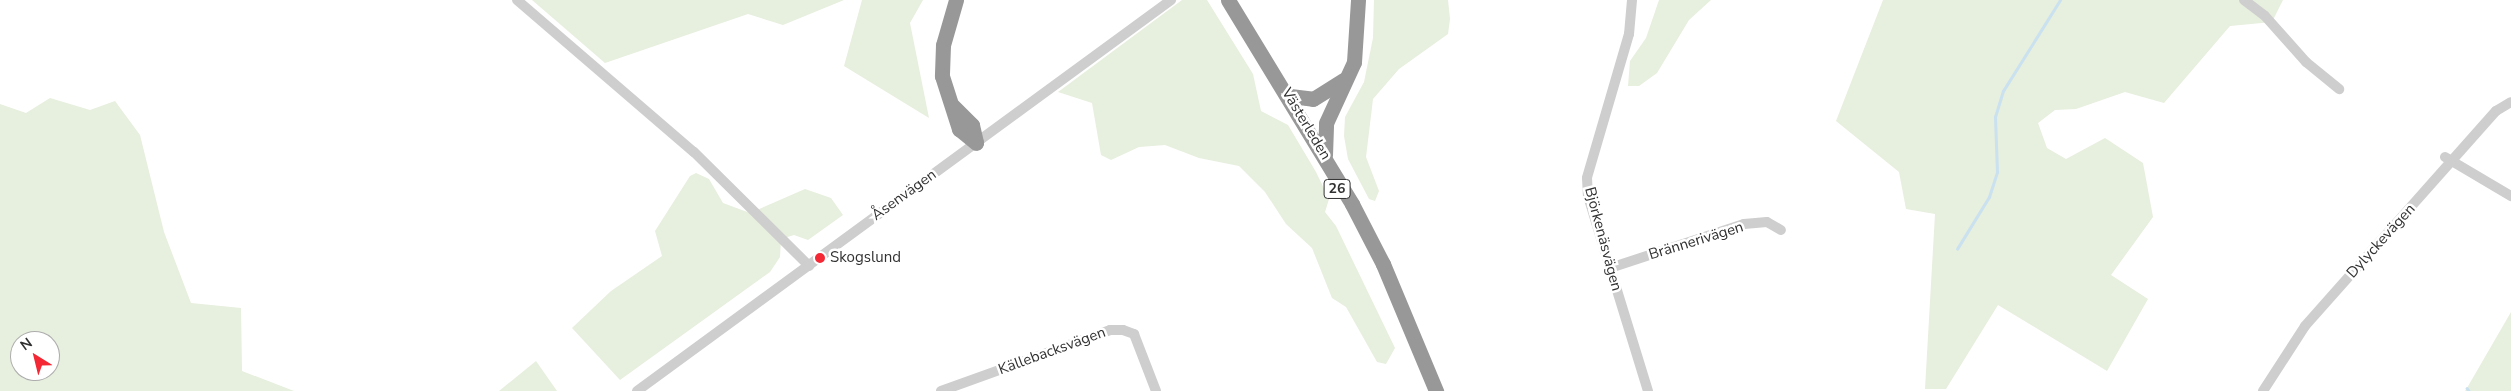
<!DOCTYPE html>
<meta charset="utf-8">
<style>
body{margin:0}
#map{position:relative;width:2511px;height:391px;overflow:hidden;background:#fff;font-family:"Nunito Sans",sans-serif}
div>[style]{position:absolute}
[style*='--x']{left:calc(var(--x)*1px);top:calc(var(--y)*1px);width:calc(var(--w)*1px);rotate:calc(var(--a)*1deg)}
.green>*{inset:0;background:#e7efde}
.stream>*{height:2.5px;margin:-1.25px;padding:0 1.25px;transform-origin:1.25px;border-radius:1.25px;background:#cae1f0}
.minor>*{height:10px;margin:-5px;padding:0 5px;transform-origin:5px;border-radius:5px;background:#cecece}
.highway>*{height:15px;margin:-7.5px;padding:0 7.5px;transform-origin:7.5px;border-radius:7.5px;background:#989898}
.dots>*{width:14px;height:14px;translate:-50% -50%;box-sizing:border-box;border:2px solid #fff;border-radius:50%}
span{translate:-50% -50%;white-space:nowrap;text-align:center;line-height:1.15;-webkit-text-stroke:5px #fff;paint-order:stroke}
.shield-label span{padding:1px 4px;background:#fff;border:1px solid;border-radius:4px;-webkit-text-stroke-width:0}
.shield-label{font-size:14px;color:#313131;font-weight:700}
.street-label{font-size:15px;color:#313131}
.poi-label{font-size:15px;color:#313131}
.left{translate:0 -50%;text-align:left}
.north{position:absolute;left:10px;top:331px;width:50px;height:50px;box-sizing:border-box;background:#fff;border:1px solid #adadad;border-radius:50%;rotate:324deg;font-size:14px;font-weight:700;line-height:20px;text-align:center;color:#313131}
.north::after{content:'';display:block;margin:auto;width:18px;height:22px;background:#f42735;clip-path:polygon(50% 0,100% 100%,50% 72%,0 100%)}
</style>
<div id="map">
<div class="green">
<i style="clip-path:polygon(532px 0,844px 0,783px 25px,748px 14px,605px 63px)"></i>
<i style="clip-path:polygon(862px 0,923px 0,910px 23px,929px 118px,844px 66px)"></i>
<i style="clip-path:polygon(1182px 0,1207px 0,1253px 74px,1261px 111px,1288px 125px,1316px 172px,1329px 199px,1325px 212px,1336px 226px,1395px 348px,1386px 364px,1377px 362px,1346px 307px,1332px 298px,1312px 248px,1286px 224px,1265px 192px,1239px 166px,1199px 158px,1165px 145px,1139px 147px,1111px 160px,1101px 155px,1092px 103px,1058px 92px)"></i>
<i style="clip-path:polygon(1374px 0,1448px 0,1450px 19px,1448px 34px,1399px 69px,1373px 99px,1366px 157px,1379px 191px,1375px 201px,1369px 199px,1348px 159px,1344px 136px,1345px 117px,1364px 82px,1373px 38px)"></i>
<i style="clip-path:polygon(1659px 0,1711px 0,1689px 20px,1657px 73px,1639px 86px,1628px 86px,1630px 61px,1646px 38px)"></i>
<i style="clip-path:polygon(1883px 0,2283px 0,2272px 22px,2230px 26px,2164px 103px,2125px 92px,2076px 109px,2055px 110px,2038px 123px,2047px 148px,2066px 159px,2105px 138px,2143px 163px,2153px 217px,2111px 275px,2148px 299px,2107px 371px,1998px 305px,1946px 389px,1925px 389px,1935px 214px,1906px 209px,1899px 172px,1836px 121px)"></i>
<i style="clip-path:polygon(evenodd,50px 98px,90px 110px,115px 101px,140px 135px,164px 232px,191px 303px,241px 308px,242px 371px,294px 391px,0 391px,0 104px,26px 113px,50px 98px,20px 341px,50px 341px,50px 371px,20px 371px,20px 341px)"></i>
<i style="clip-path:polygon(696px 173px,709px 179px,723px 203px,750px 213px,805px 189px,831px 198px,843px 215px,808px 240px,794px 235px,781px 239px,780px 257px,770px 272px,620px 380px,572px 328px,611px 291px,662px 256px,655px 231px,690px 176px)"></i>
<i style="clip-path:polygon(2511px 312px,2511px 391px,2465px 391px,2467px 388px)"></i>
<i style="clip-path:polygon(536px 361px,557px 391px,499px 391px)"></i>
</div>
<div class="stream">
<i style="--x:1957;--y:249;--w:61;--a:-58.4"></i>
<i style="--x:1989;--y:197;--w:26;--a:-72"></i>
<i style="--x:1997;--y:172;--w:55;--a:-92.1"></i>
<i style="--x:1995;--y:117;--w:27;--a:-73"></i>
<i style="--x:2003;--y:91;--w:107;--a:-57.9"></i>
<i style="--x:2467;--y:388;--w:4;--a:56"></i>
</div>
<div class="minor">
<i style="--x:517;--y:0;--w:233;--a:40.7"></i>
<i style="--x:694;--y:152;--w:162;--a:44.7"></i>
<i style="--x:1632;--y:0;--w:34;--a:95"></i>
<i style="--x:1629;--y:34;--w:150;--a:106.3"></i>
<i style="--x:1587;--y:178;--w:18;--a:87"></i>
<i style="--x:1588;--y:196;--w:204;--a:72.9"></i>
<i style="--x:2244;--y:0;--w:26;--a:37"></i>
<i style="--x:2265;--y:16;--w:62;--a:48.3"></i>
<i style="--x:2306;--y:62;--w:43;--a:39.3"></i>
<i style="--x:2445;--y:157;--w:77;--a:30.6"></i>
<i style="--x:1610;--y:268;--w:141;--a:-18.2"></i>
<i style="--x:1744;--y:224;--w:23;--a:-5"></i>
<i style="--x:1767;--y:222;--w:16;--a:30"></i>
<i style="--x:637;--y:391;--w:662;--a:-36.21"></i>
<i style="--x:941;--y:391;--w:180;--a:-19.8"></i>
<i style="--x:1110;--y:330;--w:13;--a:0"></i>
<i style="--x:1123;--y:330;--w:12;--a:20"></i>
<i style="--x:1134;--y:334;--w:61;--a:68.9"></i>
<i style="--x:2263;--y:391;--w:77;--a:-57.1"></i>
<i style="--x:2305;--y:326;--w:288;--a:-48.4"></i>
<i style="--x:2496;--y:111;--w:17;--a:-31"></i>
</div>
<div class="highway">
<i style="--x:956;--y:0;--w:47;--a:106.1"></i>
<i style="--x:943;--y:45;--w:31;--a:92"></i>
<i style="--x:942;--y:76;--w:56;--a:72.2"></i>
<i style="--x:959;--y:129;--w:22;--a:39"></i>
<i style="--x:1228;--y:0;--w:239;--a:58.7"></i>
<i style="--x:1352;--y:204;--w:68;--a:62.7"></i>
<i style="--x:1383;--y:264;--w:138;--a:67.3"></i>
<i style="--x:1290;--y:96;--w:23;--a:7"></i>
<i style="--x:1313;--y:99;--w:36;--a:-32"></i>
<i style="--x:953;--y:106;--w:27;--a:45"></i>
<i style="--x:972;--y:125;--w:18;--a:77"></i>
<i style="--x:1325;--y:155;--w:32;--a:-88"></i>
<i style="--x:1326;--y:123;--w:67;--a:-65.3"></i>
<i style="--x:1354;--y:62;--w:62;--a:-86.3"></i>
</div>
<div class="dots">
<i style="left:820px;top:258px;background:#f42735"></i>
</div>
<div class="shield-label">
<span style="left:1337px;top:189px">26</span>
</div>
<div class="street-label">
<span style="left:1306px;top:124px;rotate:59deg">Västerleden</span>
<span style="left:904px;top:195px;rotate:-36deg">Åsenvägen</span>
<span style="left:1603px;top:239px;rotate:75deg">Björkenäsvägen</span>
<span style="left:1696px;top:241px;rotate:-17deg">Brännerivägen</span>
<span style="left:2381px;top:241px;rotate:-48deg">Dylyckevägen</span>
<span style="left:1052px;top:351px;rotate:-20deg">Källebacksvägen</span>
</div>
<div class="poi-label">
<span class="left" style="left:830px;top:258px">Skogslund</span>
</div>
<div class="north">N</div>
</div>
